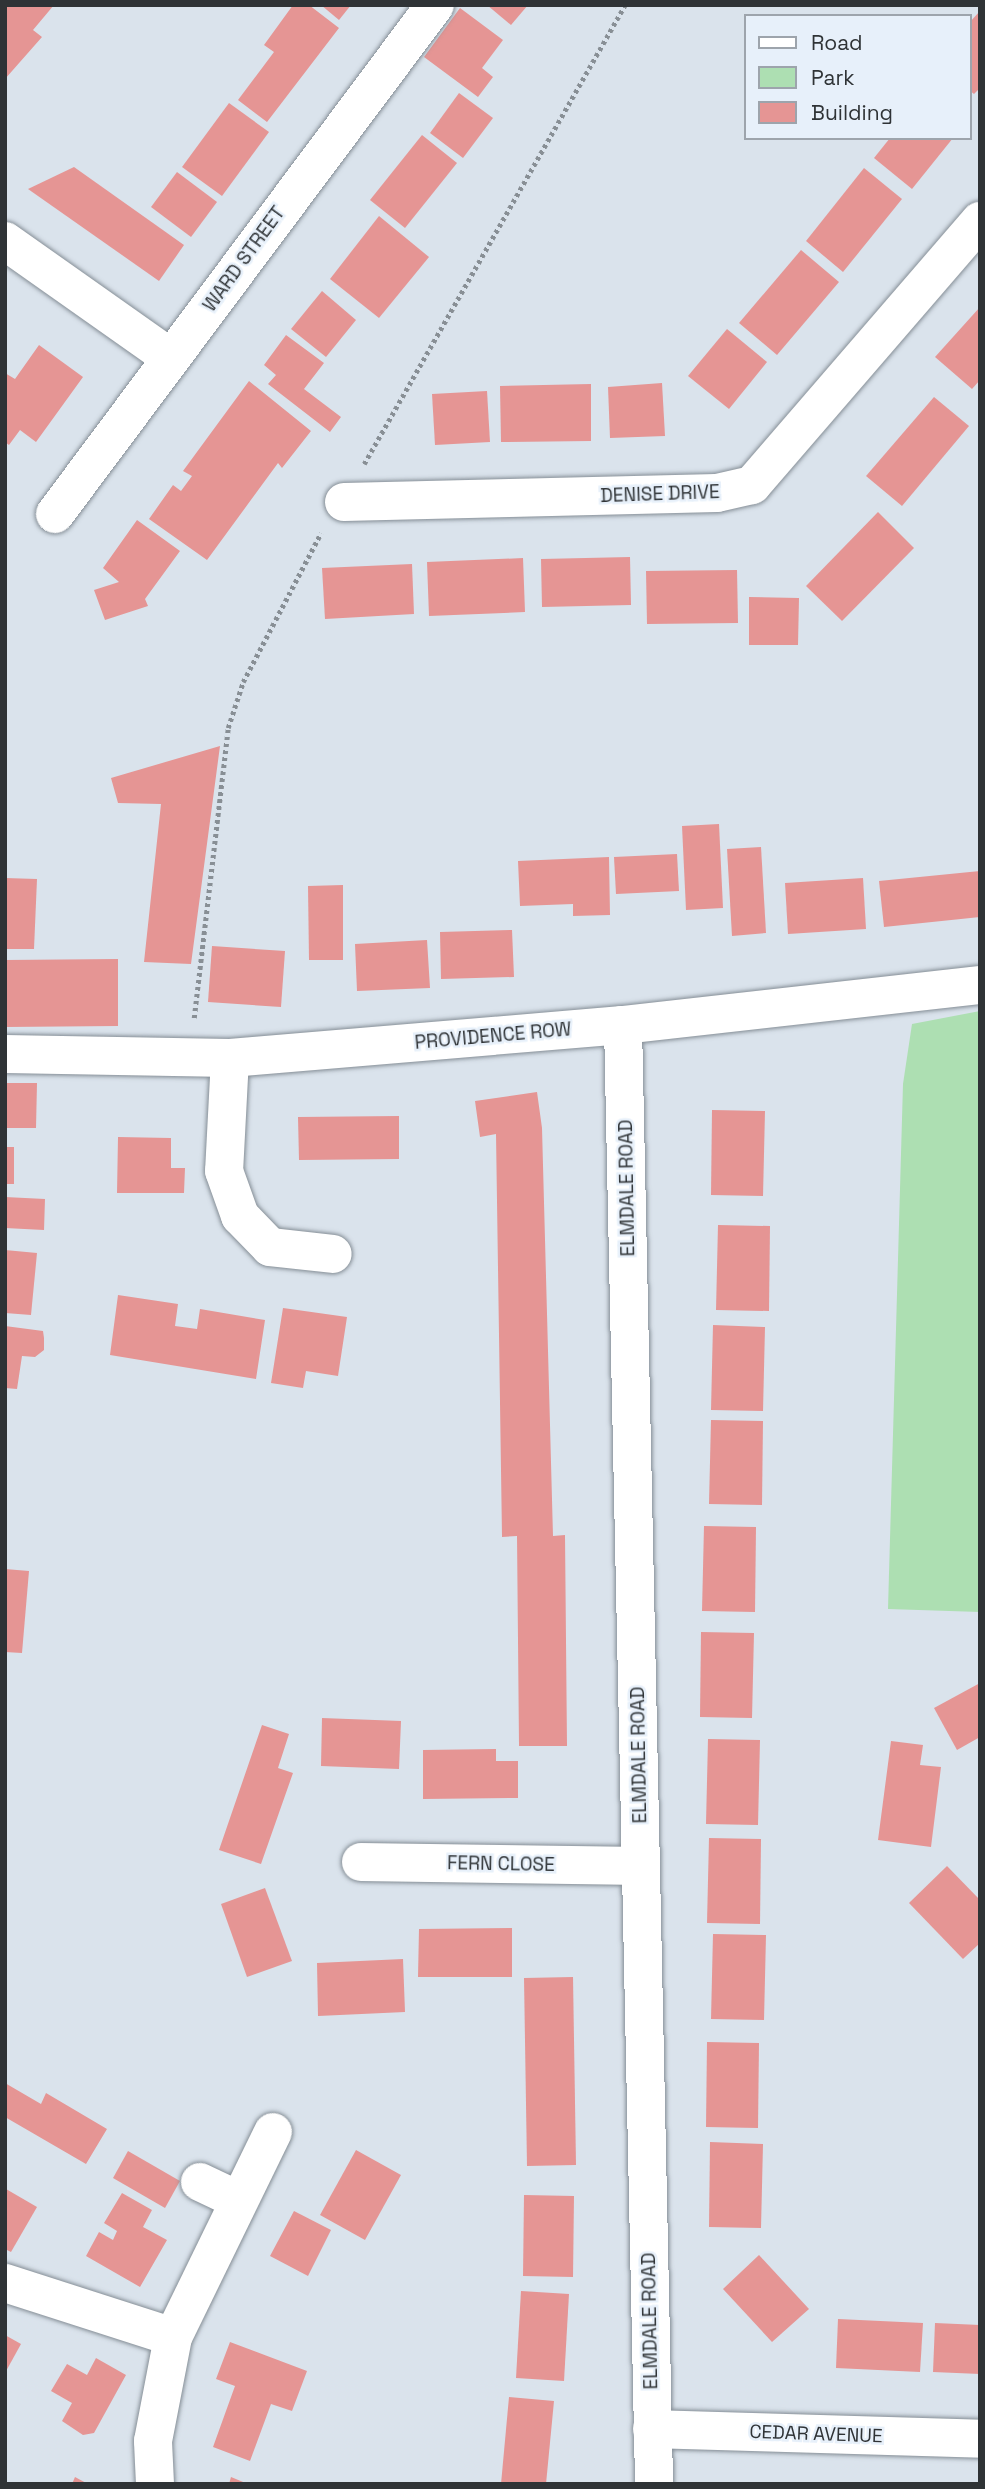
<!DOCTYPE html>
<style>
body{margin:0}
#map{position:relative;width:985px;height:2489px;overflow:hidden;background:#dae3ec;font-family:"Space Grotesk",sans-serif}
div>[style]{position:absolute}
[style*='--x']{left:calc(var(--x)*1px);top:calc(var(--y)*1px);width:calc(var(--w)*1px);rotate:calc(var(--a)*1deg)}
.green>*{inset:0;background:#addfb2}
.building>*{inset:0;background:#e59594}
.path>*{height:4.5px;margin-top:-2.25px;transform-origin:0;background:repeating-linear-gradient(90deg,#888f95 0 3.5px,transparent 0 7px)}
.roads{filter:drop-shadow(0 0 2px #858e96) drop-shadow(0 0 2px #858e96)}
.minor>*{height:38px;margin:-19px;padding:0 19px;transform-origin:19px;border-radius:19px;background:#fff}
.tertiary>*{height:38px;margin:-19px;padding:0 19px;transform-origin:19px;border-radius:19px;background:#fff}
span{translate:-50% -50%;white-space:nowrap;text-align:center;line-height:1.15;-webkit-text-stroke:5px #e7f0fa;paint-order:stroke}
.street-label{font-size:19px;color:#2f3336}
.frame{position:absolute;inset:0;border:7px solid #2f3336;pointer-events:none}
.legend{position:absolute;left:744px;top:14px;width:228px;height:126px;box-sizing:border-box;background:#e7f0fa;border:2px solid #9da4ac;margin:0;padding:9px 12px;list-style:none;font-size:21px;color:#2f3336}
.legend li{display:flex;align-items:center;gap:14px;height:35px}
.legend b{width:35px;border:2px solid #9da4ac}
</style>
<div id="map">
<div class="green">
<i style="clip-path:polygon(980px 1011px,980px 1612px,888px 1609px,903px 1084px,912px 1024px)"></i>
</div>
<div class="building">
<i style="clip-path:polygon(5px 5px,54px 5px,33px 30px,42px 37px,5px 79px)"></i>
<i style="clip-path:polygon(293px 5px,309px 5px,339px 28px,267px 122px,238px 100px,274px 52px,264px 45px)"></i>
<i style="clip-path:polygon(321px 5px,351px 5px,339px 20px)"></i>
<i style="clip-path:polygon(487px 5px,528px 5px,511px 25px)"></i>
<i style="clip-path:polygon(460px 8px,503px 40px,482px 68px,493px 77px,478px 97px,424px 57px)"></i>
<i style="clip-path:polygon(980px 11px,980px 88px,974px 94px,969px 90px,969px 23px)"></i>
<i style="clip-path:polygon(459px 93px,493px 118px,463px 158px,430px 133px)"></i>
<i style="clip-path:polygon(229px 103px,269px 132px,222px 196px,182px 167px)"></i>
<i style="clip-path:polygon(422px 135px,457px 163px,405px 228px,370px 200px)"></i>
<i style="clip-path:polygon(890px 138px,953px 138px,912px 189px,874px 158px)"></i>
<i style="clip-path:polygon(74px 167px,184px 245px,159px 281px,28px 189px)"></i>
<i style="clip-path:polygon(864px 168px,902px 199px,843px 272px,806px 241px)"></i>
<i style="clip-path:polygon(177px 172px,217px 202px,191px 237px,151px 207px)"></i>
<i style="clip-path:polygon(379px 216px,429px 257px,379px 318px,330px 279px)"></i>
<i style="clip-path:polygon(801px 250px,839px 282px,777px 355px,739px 323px)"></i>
<i style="clip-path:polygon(322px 291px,356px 320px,326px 357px,291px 329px)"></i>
<i style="clip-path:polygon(980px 307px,980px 380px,972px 389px,935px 357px)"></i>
<i style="clip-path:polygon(727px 329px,767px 362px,729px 409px,688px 376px)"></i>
<i style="clip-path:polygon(286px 335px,324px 363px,304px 389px,341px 417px,330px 432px,268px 384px,276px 375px,264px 365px)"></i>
<i style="clip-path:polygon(39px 345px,83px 377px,36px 442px,20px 430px,9px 445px,5px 442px,5px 373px,15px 379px)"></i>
<i style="clip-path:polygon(249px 381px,311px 431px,282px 468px,278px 463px,207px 560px,149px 519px,173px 485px,181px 491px,192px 476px,183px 471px)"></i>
<i style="clip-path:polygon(662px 383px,665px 436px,610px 438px,608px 387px)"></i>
<i style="clip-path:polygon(591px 384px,591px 441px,501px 442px,500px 386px)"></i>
<i style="clip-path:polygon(487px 391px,490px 442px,435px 445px,432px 394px)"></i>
<i style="clip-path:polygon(934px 397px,969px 426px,902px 506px,866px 476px)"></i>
<i style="clip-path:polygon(878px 512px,914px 548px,842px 621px,806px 586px)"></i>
<i style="clip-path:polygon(137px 520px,180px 551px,145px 599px,148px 606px,105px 620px,94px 590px,119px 582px,103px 568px)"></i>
<i style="clip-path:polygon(630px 557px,631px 605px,542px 607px,541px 559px)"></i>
<i style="clip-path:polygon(523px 558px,525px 612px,429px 616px,427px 562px)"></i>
<i style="clip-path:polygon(412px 564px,414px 614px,325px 619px,322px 568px)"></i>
<i style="clip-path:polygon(737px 570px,738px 623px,647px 624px,646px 571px)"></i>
<i style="clip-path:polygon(749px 597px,799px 598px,798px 645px,749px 645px)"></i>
<i style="clip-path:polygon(220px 746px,191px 964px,144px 962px,161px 804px,118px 803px,111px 778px)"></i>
<i style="clip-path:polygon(719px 824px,723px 908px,686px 910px,682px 826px)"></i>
<i style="clip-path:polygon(761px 847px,766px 933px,732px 936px,727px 849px)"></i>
<i style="clip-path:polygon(677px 854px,679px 891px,616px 894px,614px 857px)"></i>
<i style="clip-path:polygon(609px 857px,610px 915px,573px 916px,573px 904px,520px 906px,518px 861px)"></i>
<i style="clip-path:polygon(980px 871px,980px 917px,884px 927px,879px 881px)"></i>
<i style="clip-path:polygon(5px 878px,37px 879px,34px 949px,5px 949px)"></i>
<i style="clip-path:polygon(863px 878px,866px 929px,788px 934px,785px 883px)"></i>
<i style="clip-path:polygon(343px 885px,343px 960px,309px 960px,308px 886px)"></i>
<i style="clip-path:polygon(512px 930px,514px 977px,441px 979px,440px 932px)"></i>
<i style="clip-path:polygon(427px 940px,430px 988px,357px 991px,355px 944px)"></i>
<i style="clip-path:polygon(212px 946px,285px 951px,281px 1007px,208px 1002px)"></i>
<i style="clip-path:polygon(118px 959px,118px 1026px,5px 1027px,5px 960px)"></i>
<i style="clip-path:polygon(5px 1083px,37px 1083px,36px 1128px,5px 1128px)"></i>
<i style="clip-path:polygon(537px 1092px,542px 1128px,553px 1536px,565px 1535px,567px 1746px,519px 1746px,517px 1536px,502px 1537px,496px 1134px,480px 1137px,475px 1101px)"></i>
<i style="clip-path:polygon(712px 1110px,765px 1111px,763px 1196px,711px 1195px)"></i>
<i style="clip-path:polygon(399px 1116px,399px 1159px,299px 1160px,298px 1117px)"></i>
<i style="clip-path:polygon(118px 1137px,171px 1138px,171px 1168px,185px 1168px,184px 1193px,117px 1193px)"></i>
<i style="clip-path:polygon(5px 1147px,14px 1147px,14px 1184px,5px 1184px)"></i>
<i style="clip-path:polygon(5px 1197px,45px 1199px,44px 1230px,5px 1228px)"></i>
<i style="clip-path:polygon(718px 1225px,770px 1226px,769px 1311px,716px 1310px)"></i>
<i style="clip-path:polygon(5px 1250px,37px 1253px,31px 1315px,5px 1313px)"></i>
<i style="clip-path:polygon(118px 1295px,178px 1304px,175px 1326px,197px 1329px,200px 1309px,265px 1320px,256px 1379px,110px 1355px)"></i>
<i style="clip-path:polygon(283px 1308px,347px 1317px,338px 1376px,306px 1371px,303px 1388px,271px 1383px)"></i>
<i style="clip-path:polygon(713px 1325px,765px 1327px,763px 1411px,711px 1410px)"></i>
<i style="clip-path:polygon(5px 1326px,43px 1331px,44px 1338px,44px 1350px,35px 1357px,22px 1356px,17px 1389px,5px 1388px)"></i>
<i style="clip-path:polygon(711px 1420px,763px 1421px,762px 1505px,709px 1504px)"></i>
<i style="clip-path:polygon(704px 1526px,756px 1527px,755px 1612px,702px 1611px)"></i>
<i style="clip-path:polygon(5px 1569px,29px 1571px,22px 1653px,5px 1652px)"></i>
<i style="clip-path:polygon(701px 1632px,754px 1633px,752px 1718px,700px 1717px)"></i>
<i style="clip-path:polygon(980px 1683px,980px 1737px,957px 1750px,934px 1708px)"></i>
<i style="clip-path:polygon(322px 1718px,401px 1721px,399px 1769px,321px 1766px)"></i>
<i style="clip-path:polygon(262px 1725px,289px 1734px,278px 1768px,293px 1773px,261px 1864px,219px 1850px)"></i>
<i style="clip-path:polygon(708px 1739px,760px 1740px,758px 1825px,706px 1824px)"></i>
<i style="clip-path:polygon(891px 1741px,923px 1745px,920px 1765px,941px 1767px,931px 1847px,878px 1840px)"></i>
<i style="clip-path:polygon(496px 1749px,496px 1761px,518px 1761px,518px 1798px,423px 1799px,423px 1750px)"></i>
<i style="clip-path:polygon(709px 1838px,761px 1839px,760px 1924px,707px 1923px)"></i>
<i style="clip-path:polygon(947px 1866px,980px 1900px,980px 1943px,963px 1959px,909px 1903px)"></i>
<i style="clip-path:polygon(265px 1888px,292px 1961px,247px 1977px,221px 1904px)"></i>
<i style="clip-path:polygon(512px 1928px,512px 1977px,418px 1977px,419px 1929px)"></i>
<i style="clip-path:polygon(713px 1934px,766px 1935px,764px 2020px,711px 2019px)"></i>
<i style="clip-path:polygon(403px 1959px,405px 2012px,318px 2016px,317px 1963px)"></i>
<i style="clip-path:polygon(573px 1977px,576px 2165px,527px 2166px,524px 1978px)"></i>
<i style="clip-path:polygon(707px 2042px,759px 2043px,758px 2128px,706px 2127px)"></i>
<i style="clip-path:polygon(5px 2083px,41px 2104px,46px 2093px,107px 2129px,86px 2164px,5px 2117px)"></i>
<i style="clip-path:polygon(710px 2142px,763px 2144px,761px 2228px,709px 2227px)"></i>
<i style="clip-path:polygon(356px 2150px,401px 2175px,365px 2240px,320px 2215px)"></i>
<i style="clip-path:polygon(128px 2151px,180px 2181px,165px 2208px,113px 2178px)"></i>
<i style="clip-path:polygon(6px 2189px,37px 2207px,11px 2252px,5px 2249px)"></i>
<i style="clip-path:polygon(122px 2193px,152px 2210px,143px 2227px,167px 2240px,140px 2287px,86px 2256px,99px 2232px,113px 2240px,117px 2231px,104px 2223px)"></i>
<i style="clip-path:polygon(524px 2195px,574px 2196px,573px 2277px,523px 2276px)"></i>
<i style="clip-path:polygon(294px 2211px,331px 2230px,308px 2276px,270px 2256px)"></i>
<i style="clip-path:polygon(759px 2255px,809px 2309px,772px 2342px,723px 2289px)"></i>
<i style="clip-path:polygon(521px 2291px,569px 2294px,564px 2381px,516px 2378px)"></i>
<i style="clip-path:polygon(838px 2319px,923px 2323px,920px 2372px,836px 2368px)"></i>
<i style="clip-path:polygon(935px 2323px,980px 2325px,980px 2374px,933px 2372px)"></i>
<i style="clip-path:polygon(5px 2335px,21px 2344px,5px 2373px)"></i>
<i style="clip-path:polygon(230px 2342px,307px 2371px,292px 2411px,271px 2404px,250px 2461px,213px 2447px,235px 2386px,216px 2379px)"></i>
<i style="clip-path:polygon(96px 2358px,126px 2375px,94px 2433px,83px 2435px,62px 2421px,72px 2403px,51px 2391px,67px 2364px,87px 2375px)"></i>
<i style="clip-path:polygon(509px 2397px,554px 2401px,546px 2484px,501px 2484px)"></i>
<i style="clip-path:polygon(75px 2477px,88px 2484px,72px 2484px)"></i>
<i style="clip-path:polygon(231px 2477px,248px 2484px,229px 2484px)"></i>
</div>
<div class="path">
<i style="--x:364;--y:464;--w:528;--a:-60.38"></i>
<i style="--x:194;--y:1018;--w:292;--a:-83.3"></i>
<i style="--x:228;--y:728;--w:48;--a:-71.9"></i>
<i style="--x:243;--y:682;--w:168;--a:-62.4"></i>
</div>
<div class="roads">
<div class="minor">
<i style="--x:5;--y:241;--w:203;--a:35.2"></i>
<i style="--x:344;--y:502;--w:373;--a:-1.4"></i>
<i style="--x:717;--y:493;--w:36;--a:-13"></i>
<i style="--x:752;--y:485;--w:349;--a:-49.2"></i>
<i style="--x:55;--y:514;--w:635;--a:-53.26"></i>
<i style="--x:623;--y:1025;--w:1459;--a:88.78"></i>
<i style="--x:230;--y:1058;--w:113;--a:93"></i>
<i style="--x:224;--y:1171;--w:48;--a:70.4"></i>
<i style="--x:240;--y:1216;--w:43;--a:45.9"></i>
<i style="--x:270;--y:1247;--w:63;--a:6.3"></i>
<i style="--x:361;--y:1862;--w:280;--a:0.8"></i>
<i style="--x:200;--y:2182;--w:42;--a:25.3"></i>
<i style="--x:5;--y:2283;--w:176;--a:17.8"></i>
<i style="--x:652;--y:2429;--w:328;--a:1.7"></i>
<i style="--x:155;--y:2484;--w:43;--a:-92.7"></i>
<i style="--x:153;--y:2441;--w:106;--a:-79.1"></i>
<i style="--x:173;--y:2337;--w:228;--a:-64"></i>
</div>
<div class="tertiary">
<i style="--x:5;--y:1054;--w:225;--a:1"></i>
<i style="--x:230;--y:1058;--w:394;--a:-4.8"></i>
<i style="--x:623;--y:1025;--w:359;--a:-6.4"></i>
</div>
</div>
<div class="street-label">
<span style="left:244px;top:259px;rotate:-54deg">WARD STREET</span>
<span style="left:660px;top:494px;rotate:-2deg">DENISE DRIVE</span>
<span style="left:493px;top:1036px;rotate:-5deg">PROVIDENCE ROW</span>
<span style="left:627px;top:1188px;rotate:-91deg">ELMDALE ROAD</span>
<span style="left:639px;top:1755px;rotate:-91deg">ELMDALE ROAD</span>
<span style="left:501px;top:1864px;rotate:1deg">FERN CLOSE</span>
<span style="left:650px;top:2321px;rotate:-91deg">ELMDALE ROAD</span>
<span style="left:816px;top:2434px;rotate:2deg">CEDAR AVENUE</span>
</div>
<div class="frame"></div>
<ul class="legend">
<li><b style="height:9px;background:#fff"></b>Road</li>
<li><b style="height:19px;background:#addfb2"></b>Park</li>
<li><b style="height:19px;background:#e59594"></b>Building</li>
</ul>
</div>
